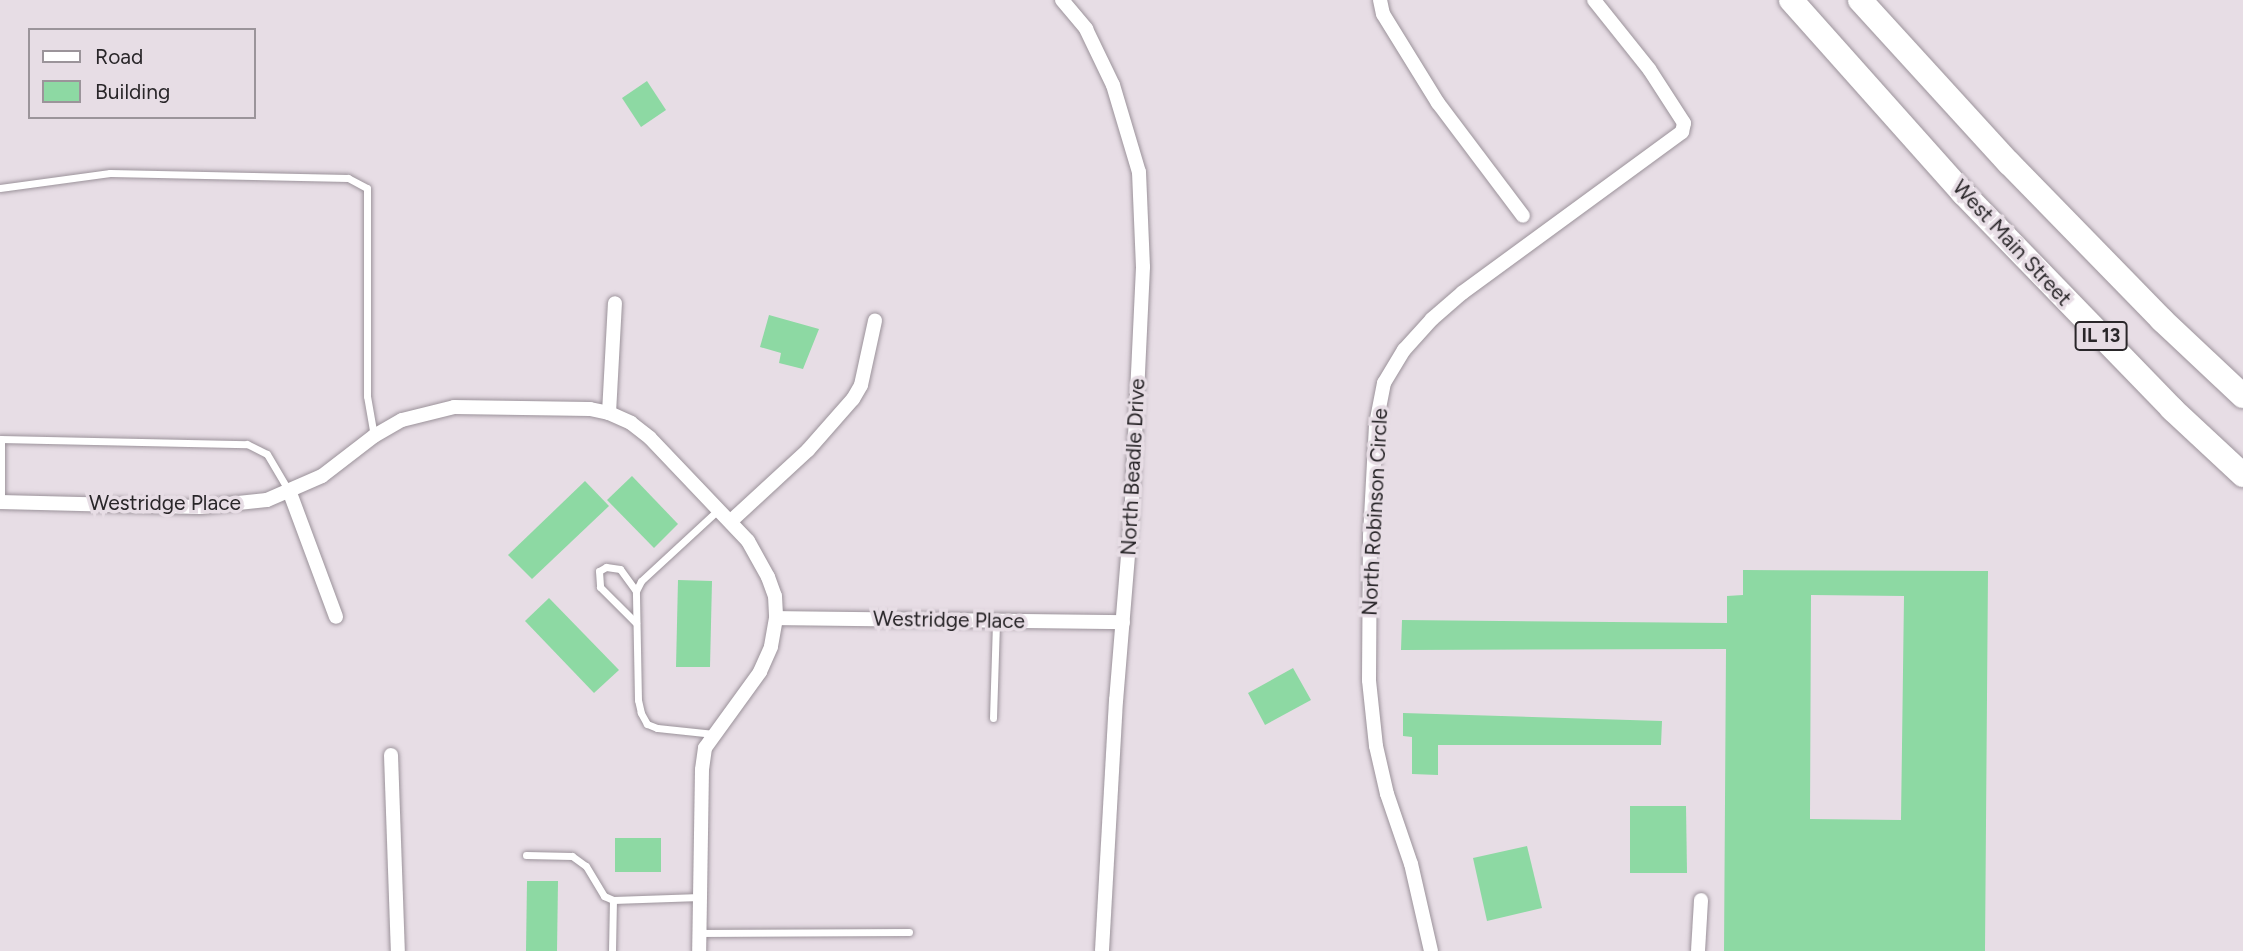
<!DOCTYPE html>
<style>
body{margin:0}
#map{position:relative;width:2243px;height:951px;overflow:hidden;background:#e7dde5;font-family:Figtree,sans-serif}
div>[style]{position:absolute}
[style*='--x']{left:calc(var(--x)*1px);top:calc(var(--y)*1px);width:calc(var(--w)*1px);rotate:calc(var(--a)*1deg)}
.building>*{inset:0;background:#8dd9a3}
.roads{filter:drop-shadow(0 0 2px #9b929a) drop-shadow(0 0 2px #9b929a)}
.service>*{height:7px;margin:-3.5px;padding:0 3.5px;transform-origin:3.5px;border-radius:3.5px;background:#fff}
.minor>*{height:14px;margin:-7px;padding:0 7px;transform-origin:7px;border-radius:7px;background:#fff}
.trunk>*{height:24px;margin:-12px;padding:0 12px;transform-origin:12px;border-radius:12px;background:#fff}
span{translate:-50% -50%;white-space:nowrap;text-align:center;line-height:1.15;-webkit-text-stroke:7px #e7dde5;paint-order:stroke}
.shield-label span{padding:2px 5px;background:#e7dde5;border:2px solid;border-radius:5px;-webkit-text-stroke-width:0}
.shield-label{font-size:19px;color:#292629;font-weight:700}
.street-label{font-size:21px;color:#292629}
.legend{position:absolute;left:28px;top:28px;width:228px;height:91px;box-sizing:border-box;background:#e7dde5;border:2px solid #9b949a;margin:0;padding:9px 12px;list-style:none;font-size:21px;color:#292629}
.legend li{display:flex;align-items:center;gap:14px;height:35px}
.legend b{width:35px;border:2px solid #9b949a}
</style>
<div id="map">
<div class="building">
<i style="clip-path:polygon(647px 81px,666px 110px,641px 127px,622px 98px)"></i>
<i style="clip-path:polygon(769px 315px,819px 329px,803px 369px,779px 363px,781px 353px,760px 347px)"></i>
<i style="clip-path:polygon(632px 476px,678px 524px,654px 548px,607px 500px)"></i>
<i style="clip-path:polygon(585px 481px,609px 506px,532px 579px,508px 555px)"></i>
<i style="clip-path:polygon(evenodd,1743px 570px,1988px 571px,1985px 951px,1724px 951px,1726px 649px,1401px 650px,1402px 620px,1727px 623px,1727px 596px,1743px 595px,1743px 570px,1811px 595px,1904px 596px,1901px 820px,1810px 819px,1811px 595px)"></i>
<i style="clip-path:polygon(678px 580px,712px 581px,710px 667px,676px 667px)"></i>
<i style="clip-path:polygon(549px 598px,619px 670px,594px 693px,525px 621px)"></i>
<i style="clip-path:polygon(1293px 668px,1311px 700px,1265px 725px,1248px 693px)"></i>
<i style="clip-path:polygon(1403px 713px,1662px 721px,1661px 745px,1438px 745px,1438px 775px,1412px 774px,1412px 737px,1403px 736px)"></i>
<i style="clip-path:polygon(1630px 806px,1686px 806px,1687px 873px,1630px 873px)"></i>
<i style="clip-path:polygon(615px 838px,661px 838px,661px 872px,615px 872px)"></i>
<i style="clip-path:polygon(1527px 846px,1542px 908px,1487px 921px,1473px 858px)"></i>
<i style="clip-path:polygon(527px 881px,558px 881px,557px 951px,526px 951px)"></i>
</div>
<div class="roads">
<div class="service">
<i style="--x:0;--y:188;--w:111;--a:-7.8"></i>
<i style="--x:110;--y:173;--w:238;--a:1.2"></i>
<i style="--x:348;--y:178;--w:21;--a:28"></i>
<i style="--x:367;--y:188;--w:208;--a:90"></i>
<i style="--x:367;--y:396;--w:41;--a:80.1"></i>
<i style="--x:0;--y:439;--w:247;--a:1.2"></i>
<i style="--x:247;--y:444;--w:22;--a:27"></i>
<i style="--x:267;--y:454;--w:45;--a:59.5"></i>
<i style="--x:1;--y:439;--w:63;--a:90"></i>
<i style="--x:636;--y:591;--w:27;--a:-126"></i>
<i style="--x:620;--y:569;--w:14;--a:-172"></i>
<i style="--x:606;--y:567;--w:8;--a:150"></i>
<i style="--x:599;--y:571;--w:16;--a:86"></i>
<i style="--x:600;--y:587;--w:51;--a:45"></i>
<i style="--x:993;--y:718;--w:97;--a:-88.2"></i>
<i style="--x:714;--y:734;--w:57;--a:-174"></i>
<i style="--x:657;--y:728;--w:11;--a:-158"></i>
<i style="--x:647;--y:724;--w:13;--a:-119"></i>
<i style="--x:641;--y:713;--w:13;--a:-103"></i>
<i style="--x:638;--y:700;--w:109;--a:-91.1"></i>
<i style="--x:636;--y:591;--w:11;--a:-63"></i>
<i style="--x:641;--y:581;--w:106;--a:-42.7"></i>
<i style="--x:526;--y:855;--w:46;--a:1.2"></i>
<i style="--x:572;--y:856;--w:17;--a:36"></i>
<i style="--x:586;--y:866;--w:35;--a:59"></i>
<i style="--x:604;--y:896;--w:10;--a:24"></i>
<i style="--x:613;--y:900;--w:87;--a:-2"></i>
<i style="--x:699;--y:933;--w:210;--a:-0.3"></i>
<i style="--x:612;--y:951;--w:51;--a:-88.9"></i>
</div>
<div class="minor">
<i style="--x:1062;--y:0;--w:38;--a:50"></i>
<i style="--x:1086;--y:29;--w:62;--a:64.3"></i>
<i style="--x:1113;--y:85;--w:91;--a:73.4"></i>
<i style="--x:1139;--y:172;--w:95;--a:87.6"></i>
<i style="--x:1143;--y:267;--w:252;--a:92.7"></i>
<i style="--x:1131;--y:519;--w:182;--a:94.7"></i>
<i style="--x:1116;--y:700;--w:251;--a:93.2"></i>
<i style="--x:1380;--y:0;--w:14;--a:78"></i>
<i style="--x:1383;--y:14;--w:105;--a:58.3"></i>
<i style="--x:1438;--y:103;--w:141;--a:53"></i>
<i style="--x:609;--y:413;--w:110;--a:-86.9"></i>
<i style="--x:290;--y:493;--w:132;--a:69.6"></i>
<i style="--x:0;--y:502;--w:200;--a:1.4"></i>
<i style="--x:200;--y:507;--w:67;--a:-6"></i>
<i style="--x:267;--y:500;--w:60;--a:-23.6"></i>
<i style="--x:322;--y:476;--w:66;--a:-37.6"></i>
<i style="--x:374;--y:436;--w:32;--a:-30"></i>
<i style="--x:402;--y:420;--w:54;--a:-14"></i>
<i style="--x:454;--y:407;--w:136;--a:0.8"></i>
<i style="--x:590;--y:409;--w:19;--a:12"></i>
<i style="--x:609;--y:413;--w:24;--a:24"></i>
<i style="--x:631;--y:423;--w:24;--a:38"></i>
<i style="--x:650;--y:438;--w:142;--a:46.4"></i>
<i style="--x:748;--y:541;--w:41;--a:60.9"></i>
<i style="--x:768;--y:577;--w:20;--a:70"></i>
<i style="--x:775;--y:596;--w:22;--a:87"></i>
<i style="--x:776;--y:618;--w:29;--a:100"></i>
<i style="--x:771;--y:647;--w:27;--a:114"></i>
<i style="--x:760;--y:672;--w:94;--a:125.9"></i>
<i style="--x:705;--y:748;--w:22;--a:98"></i>
<i style="--x:702;--y:770;--w:181;--a:90.9"></i>
<i style="--x:731;--y:521;--w:105;--a:-42.7"></i>
<i style="--x:808;--y:450;--w:68;--a:-48.6"></i>
<i style="--x:853;--y:399;--w:16;--a:-60"></i>
<i style="--x:861;--y:385;--w:66;--a:-77.7"></i>
<i style="--x:776;--y:618;--w:347;--a:0.7"></i>
<i style="--x:391;--y:755;--w:196;--a:88"></i>
<i style="--x:1431;--y:951;--w:89;--a:-102.9"></i>
<i style="--x:1411;--y:864;--w:74;--a:-108.9"></i>
<i style="--x:1387;--y:794;--w:49;--a:-102.9"></i>
<i style="--x:1376;--y:746;--w:66;--a:-96.1"></i>
<i style="--x:1369;--y:680;--w:144;--a:-89.6"></i>
<i style="--x:1370;--y:536;--w:112;--a:-86.9"></i>
<i style="--x:1376;--y:424;--w:42;--a:-79"></i>
<i style="--x:1384;--y:383;--w:39;--a:-59"></i>
<i style="--x:1404;--y:350;--w:42;--a:-47.9"></i>
<i style="--x:1432;--y:319;--w:40;--a:-41"></i>
<i style="--x:1462;--y:293;--w:273;--a:-36.2"></i>
<i style="--x:1682;--y:132;--w:9;--a:-77"></i>
<i style="--x:1684;--y:123;--w:64;--a:-122.9"></i>
<i style="--x:1649;--y:69;--w:88;--a:-128.6"></i>
<i style="--x:1698;--y:951;--w:51;--a:-86.6"></i>
</div>
<div class="trunk">
<i style="--x:1791;--y:0;--w:259;--a:48.3"></i>
<i style="--x:1963;--y:193;--w:301;--a:45.9"></i>
<i style="--x:2172;--y:409;--w:97;--a:42.9"></i>
<i style="--x:1860;--y:0;--w:221;--a:47.6"></i>
<i style="--x:2009;--y:163;--w:219;--a:45.7"></i>
<i style="--x:2162;--y:320;--w:111;--a:43.2"></i>
</div>
</div>
<div class="shield-label">
<span style="left:2101px;top:336px">IL 13</span>
</div>
<div class="street-label">
<span style="left:2012px;top:243px;rotate:47deg">West Main Street</span>
<span style="left:1133px;top:467px;rotate:-87deg">North Beadle Drive</span>
<span style="left:165px;top:503px">Westridge Place</span>
<span style="left:1375px;top:512px;rotate:-87deg">North Robinson Circle</span>
<span style="left:949px;top:620px;rotate:1deg">Westridge Place</span>
</div>
<ul class="legend">
<li><b style="height:9px;background:#fff"></b>Road</li>
<li><b style="height:19px;background:#8dd9a3"></b>Building</li>
</ul>
</div>
